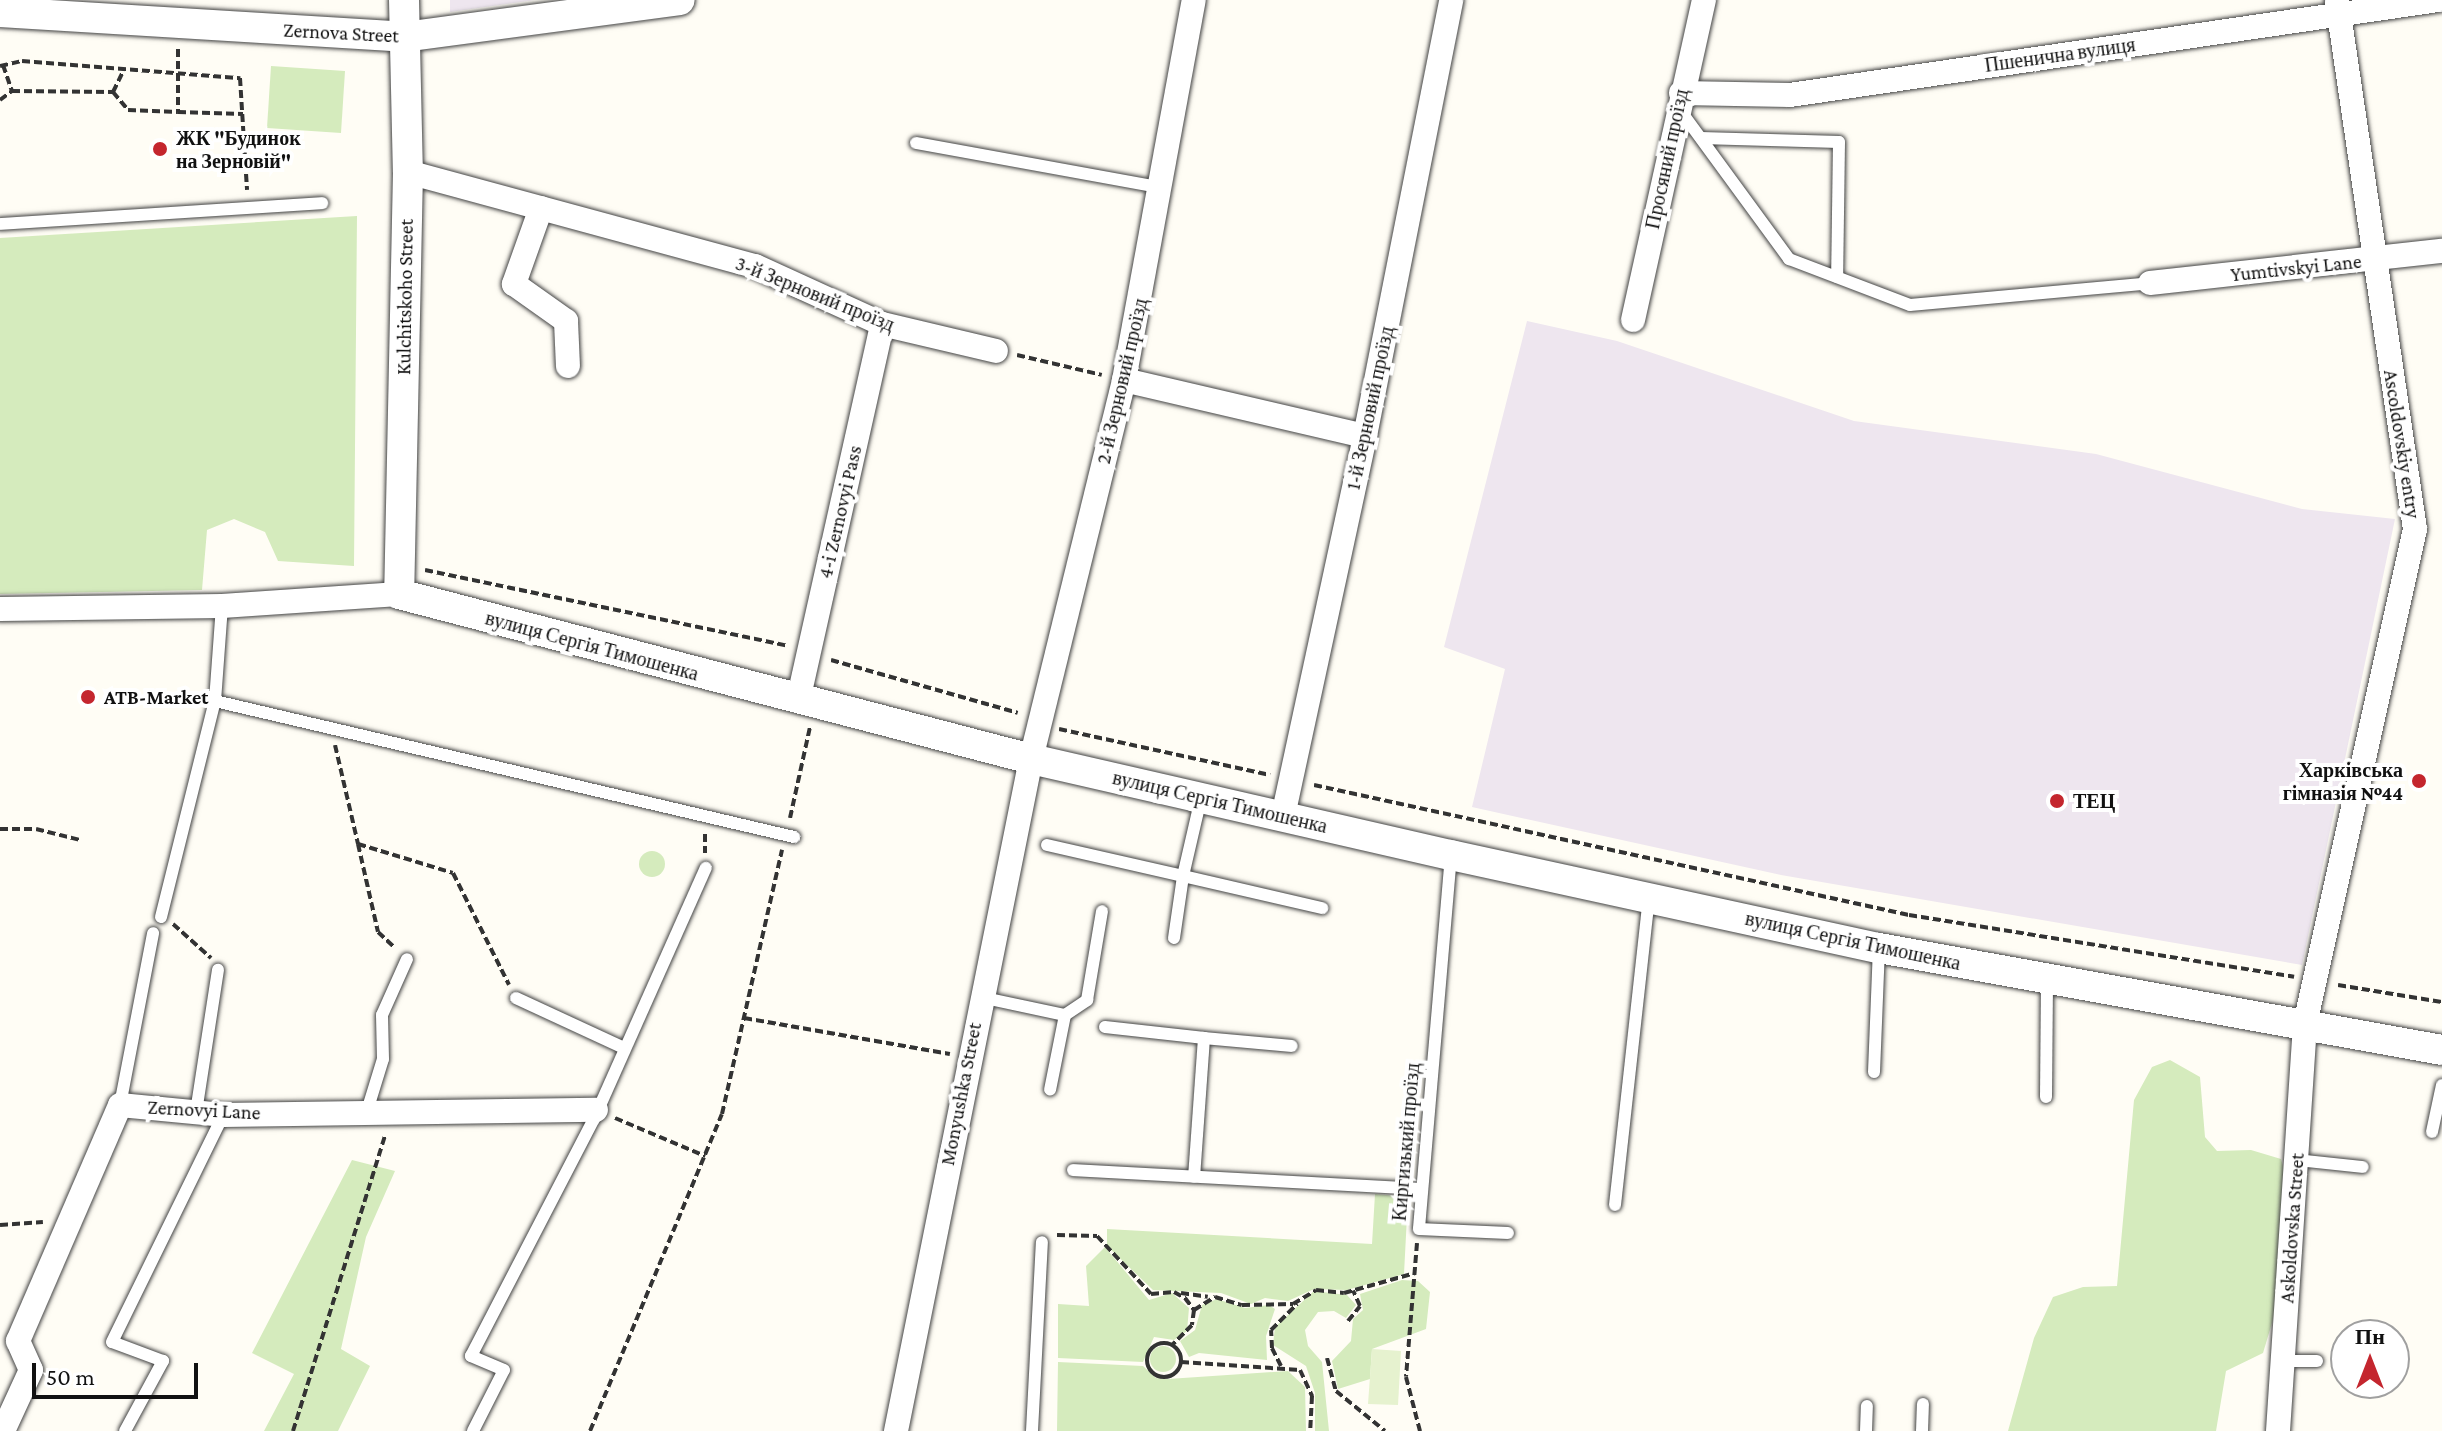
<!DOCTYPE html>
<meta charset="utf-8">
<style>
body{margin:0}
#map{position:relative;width:2442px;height:1431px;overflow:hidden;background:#fffdf5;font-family:"Crimson Pro",serif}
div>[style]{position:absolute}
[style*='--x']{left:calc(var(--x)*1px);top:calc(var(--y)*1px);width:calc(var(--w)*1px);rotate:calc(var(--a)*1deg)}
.industrial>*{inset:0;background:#eee6ef}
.green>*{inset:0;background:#d5ebbd}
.round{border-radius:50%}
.pitch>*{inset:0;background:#e6f2cf}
.path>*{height:4px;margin-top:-2px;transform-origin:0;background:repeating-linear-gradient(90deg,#333 0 8px,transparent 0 12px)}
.path>.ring{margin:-2px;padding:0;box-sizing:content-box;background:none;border:4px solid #333;border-radius:50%}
.roads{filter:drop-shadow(0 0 2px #444) drop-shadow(0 0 2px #444)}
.service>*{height:12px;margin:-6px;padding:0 6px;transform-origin:6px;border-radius:6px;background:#fff}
.minor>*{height:24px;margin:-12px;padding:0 12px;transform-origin:12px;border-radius:12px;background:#fff}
.tertiary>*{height:30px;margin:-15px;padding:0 15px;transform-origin:15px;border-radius:15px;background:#fff}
.dots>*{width:22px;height:22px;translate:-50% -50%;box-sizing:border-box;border:4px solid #fff;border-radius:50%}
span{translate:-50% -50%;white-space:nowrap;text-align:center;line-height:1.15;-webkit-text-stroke:8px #fff;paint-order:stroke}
.street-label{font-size:20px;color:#111}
.poi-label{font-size:20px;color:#111;font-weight:700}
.left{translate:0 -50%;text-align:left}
.right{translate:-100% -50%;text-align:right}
.north{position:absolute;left:2330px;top:1319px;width:80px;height:80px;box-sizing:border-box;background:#fff;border:2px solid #a0a0a0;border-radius:50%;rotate:0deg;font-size:22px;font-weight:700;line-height:32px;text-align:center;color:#111}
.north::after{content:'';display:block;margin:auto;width:28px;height:36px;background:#c4262e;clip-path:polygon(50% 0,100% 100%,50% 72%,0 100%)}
.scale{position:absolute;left:32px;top:1363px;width:166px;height:36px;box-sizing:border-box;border:4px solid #111;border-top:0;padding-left:10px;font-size:24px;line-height:28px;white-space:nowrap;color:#111;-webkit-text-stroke:6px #fff;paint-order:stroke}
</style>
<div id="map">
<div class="industrial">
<i style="clip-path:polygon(450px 0,535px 0,450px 12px)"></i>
<i style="clip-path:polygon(1527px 321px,1617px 341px,1854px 421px,2096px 454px,2302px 509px,2395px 519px,2302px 965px,1781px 875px,1472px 807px,1505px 669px,1444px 647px)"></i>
</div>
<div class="green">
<i style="clip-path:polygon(271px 66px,345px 71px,341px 133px,267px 128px)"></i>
<i style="clip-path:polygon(357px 216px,354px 566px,278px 561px,265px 532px,234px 519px,207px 530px,202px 590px,0 594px,0 238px)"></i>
<i class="round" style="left:639px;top:851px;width:26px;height:26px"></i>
<i style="clip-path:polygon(2170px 1060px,2200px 1077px,2205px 1137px,2217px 1151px,2251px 1150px,2281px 1159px,2287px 1180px,2275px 1313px,2263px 1353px,2226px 1371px,2216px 1431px,2008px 1431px,2034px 1338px,2053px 1297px,2083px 1287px,2117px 1286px,2134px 1100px,2152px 1067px)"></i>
<i style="clip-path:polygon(352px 1160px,395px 1171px,366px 1237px,341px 1349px,370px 1366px,338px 1431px,264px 1431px,294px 1374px,252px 1353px)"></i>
<i style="clip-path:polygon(1375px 1194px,1408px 1197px,1404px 1274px,1347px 1290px,1314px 1289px,1288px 1301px,1265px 1298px,1251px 1304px,1221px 1293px,1153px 1290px,1107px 1246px,1107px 1229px,1372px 1244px)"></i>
<i style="clip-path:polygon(1105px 1247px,1149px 1300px,1172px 1293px,1189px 1308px,1187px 1331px,1174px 1340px,1154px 1337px,1143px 1362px,1058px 1358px,1058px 1304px,1089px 1306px,1086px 1266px)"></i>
<i style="clip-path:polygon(1402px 1280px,1418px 1281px,1430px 1292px,1426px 1329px,1372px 1349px,1370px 1379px,1338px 1389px,1332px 1361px,1351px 1341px,1353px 1319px,1363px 1310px,1360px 1294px)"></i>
<i style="clip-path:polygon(1314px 1291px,1347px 1295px,1356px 1305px,1346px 1318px,1334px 1311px,1318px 1312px,1305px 1330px,1308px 1346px,1322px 1362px,1329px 1431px,1315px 1431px,1315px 1393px,1306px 1366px,1273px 1345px,1275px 1327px)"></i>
<i style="clip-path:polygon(1217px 1299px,1245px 1308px,1269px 1305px,1275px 1309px,1266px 1336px,1267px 1360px,1199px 1353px,1189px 1357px,1180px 1341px,1195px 1330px,1202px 1305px)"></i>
<i class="round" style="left:1150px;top:1346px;width:26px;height:26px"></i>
<i style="clip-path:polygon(1058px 1362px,1143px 1366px,1156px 1378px,1168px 1379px,1288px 1371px,1305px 1387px,1306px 1431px,1057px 1431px)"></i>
</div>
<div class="pitch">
<i style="clip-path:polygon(1372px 1349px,1401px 1351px,1398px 1405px,1368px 1404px)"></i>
</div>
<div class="path">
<i style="--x:178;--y:49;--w:63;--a:90"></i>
<i style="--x:178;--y:112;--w:65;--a:1.8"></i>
<i style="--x:3;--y:65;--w:28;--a:71"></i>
<i style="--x:0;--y:66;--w:23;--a:-13"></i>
<i style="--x:22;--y:61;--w:219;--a:4.5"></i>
<i style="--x:240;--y:78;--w:112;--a:86.4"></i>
<i style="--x:113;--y:92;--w:25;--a:-64"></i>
<i style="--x:0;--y:100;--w:15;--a:-37"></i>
<i style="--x:12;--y:91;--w:101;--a:0.6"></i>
<i style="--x:113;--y:92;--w:23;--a:50"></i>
<i style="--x:128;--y:110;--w:50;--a:2.3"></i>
<i style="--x:1017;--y:355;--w:87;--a:13.2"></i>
<i style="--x:425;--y:570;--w:371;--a:11.8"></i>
<i style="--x:831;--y:660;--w:194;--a:15.8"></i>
<i style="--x:1059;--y:729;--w:216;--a:12.3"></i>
<i style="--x:335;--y:745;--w:102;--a:76.9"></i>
<i style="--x:358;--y:844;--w:99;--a:17"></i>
<i style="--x:453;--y:873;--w:125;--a:63.4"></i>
<i style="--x:1314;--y:785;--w:609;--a:12.32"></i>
<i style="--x:1909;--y:915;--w:390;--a:9.1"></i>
<i style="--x:790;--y:818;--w:93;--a:-77.6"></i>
<i style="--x:0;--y:829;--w:36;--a:0"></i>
<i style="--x:36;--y:829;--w:45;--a:14"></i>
<i style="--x:705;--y:834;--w:19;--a:90"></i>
<i style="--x:358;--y:844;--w:90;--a:77.2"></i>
<i style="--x:378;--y:932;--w:23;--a:43"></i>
<i style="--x:173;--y:924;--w:51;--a:41.8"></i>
<i style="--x:2338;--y:985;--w:105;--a:9.3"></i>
<i style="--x:744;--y:1018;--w:209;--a:9.9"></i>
<i style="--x:615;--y:1118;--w:98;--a:22.9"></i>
<i style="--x:0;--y:1225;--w:43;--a:-4"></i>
<i style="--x:1057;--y:1235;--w:40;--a:1.4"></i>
<i style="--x:1097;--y:1236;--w:79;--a:47"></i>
<i style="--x:1151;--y:1294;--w:23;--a:-5"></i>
<i style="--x:1174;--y:1292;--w:13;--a:29"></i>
<i style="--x:1185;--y:1298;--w:15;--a:53"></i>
<i style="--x:1194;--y:1310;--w:15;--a:98"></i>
<i style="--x:1192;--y:1325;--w:28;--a:135"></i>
<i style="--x:1417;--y:1243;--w:134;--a:94.7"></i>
<i style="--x:1406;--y:1377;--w:56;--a:75.5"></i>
<i style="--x:1181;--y:1293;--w:27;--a:8"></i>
<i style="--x:1194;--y:1310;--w:25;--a:-32"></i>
<i style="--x:1215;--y:1297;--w:28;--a:17"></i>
<i style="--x:1242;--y:1305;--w:51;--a:-1.1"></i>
<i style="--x:1293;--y:1304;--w:27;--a:-31"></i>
<i style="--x:1316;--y:1290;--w:28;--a:6"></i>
<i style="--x:1344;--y:1293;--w:74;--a:-15.7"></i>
<i style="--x:1348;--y:1321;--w:19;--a:-51"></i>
<i style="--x:1360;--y:1306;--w:17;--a:-114"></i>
<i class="ring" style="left:1147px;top:1343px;width:30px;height:30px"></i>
<i style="--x:1327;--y:1358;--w:34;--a:75"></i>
<i style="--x:1336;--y:1391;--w:63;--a:39.2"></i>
<i style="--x:1181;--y:1362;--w:119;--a:3.8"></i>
<i style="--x:1300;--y:1370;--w:29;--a:65"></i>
<i style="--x:1312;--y:1396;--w:35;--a:93"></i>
<i style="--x:1281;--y:1366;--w:20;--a:-117"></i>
<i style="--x:1272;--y:1348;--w:18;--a:-93"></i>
<i style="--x:1271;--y:1330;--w:37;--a:-45"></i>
<i style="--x:293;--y:1431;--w:309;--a:-72.7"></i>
<i style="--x:590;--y:1431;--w:343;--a:-67.4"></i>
<i style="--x:722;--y:1114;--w:271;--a:-77.2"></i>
</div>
<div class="roads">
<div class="service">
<i style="--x:1680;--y:110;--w:185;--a:53.8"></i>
<i style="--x:1789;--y:259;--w:129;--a:20.8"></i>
<i style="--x:1910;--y:305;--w:241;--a:-5.2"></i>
<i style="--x:1701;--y:138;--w:138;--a:1.7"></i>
<i style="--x:1839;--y:142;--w:135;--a:90.8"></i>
<i style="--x:916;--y:143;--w:252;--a:10.3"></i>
<i style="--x:0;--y:224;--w:323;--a:-3.7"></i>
<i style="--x:215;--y:701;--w:595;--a:13.22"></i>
<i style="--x:1047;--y:845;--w:139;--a:12.8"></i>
<i style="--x:1183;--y:876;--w:80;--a:-77"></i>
<i style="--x:1451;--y:855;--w:375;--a:94.9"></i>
<i style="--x:1419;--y:1229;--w:89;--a:2.6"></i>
<i style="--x:161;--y:917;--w:223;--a:-76"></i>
<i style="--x:215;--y:701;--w:95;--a:-85.8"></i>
<i style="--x:1174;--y:938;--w:63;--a:-81.7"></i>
<i style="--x:1183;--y:876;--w:143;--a:13"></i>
<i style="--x:980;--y:997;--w:87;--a:12"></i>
<i style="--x:1065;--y:1015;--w:76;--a:101.3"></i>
<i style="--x:516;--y:998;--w:119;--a:24.8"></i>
<i style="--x:1065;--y:1015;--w:27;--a:-34"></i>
<i style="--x:1087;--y:1000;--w:90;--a:-80.4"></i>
<i style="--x:1105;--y:1027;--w:100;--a:6.3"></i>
<i style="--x:1204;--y:1038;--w:139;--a:94.1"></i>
<i style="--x:1204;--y:1038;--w:88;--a:5.2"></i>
<i style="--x:1874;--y:1072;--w:124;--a:-87.7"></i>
<i style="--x:2046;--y:1097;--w:116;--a:-89.5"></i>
<i style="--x:120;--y:1105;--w:175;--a:-79.1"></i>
<i style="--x:367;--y:1111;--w:54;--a:-72.9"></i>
<i style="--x:383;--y:1059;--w:44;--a:-91.3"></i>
<i style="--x:382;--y:1015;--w:61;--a:-65.9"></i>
<i style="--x:196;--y:1112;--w:144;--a:-81.2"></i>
<i style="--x:2432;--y:1132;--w:48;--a:-78"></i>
<i style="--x:2297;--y:1160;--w:66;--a:6.1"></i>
<i style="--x:1073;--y:1170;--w:348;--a:3.1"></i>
<i style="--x:1615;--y:1205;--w:309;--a:-83.7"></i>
<i style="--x:2282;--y:1361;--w:35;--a:0"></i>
<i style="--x:125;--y:1431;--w:80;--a:-61.5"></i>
<i style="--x:163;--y:1361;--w:54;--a:-159.6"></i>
<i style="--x:112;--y:1342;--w:253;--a:-63.9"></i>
<i style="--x:473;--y:1431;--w:68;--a:-63.1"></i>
<i style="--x:504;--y:1370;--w:36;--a:-157"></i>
<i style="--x:471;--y:1356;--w:267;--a:-62.6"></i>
<i style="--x:594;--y:1119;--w:275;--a:-66"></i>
<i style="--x:1032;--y:1431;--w:189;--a:-87"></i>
<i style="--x:1866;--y:1431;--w:25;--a:-88"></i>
<i style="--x:1922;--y:1431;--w:27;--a:-88"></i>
</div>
<div class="minor">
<i style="--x:1681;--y:93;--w:109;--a:1.1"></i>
<i style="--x:1790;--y:95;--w:655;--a:-8.34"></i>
<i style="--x:408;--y:172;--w:360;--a:15.2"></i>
<i style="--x:755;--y:266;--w:140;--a:24.5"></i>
<i style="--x:882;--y:324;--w:117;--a:13.3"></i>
<i style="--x:541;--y:208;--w:81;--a:109.6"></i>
<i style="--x:514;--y:284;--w:64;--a:35.4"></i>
<i style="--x:566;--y:321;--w:45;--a:87.5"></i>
<i style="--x:2150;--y:283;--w:294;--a:-6.3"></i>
<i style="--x:1633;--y:320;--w:328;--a:-77.5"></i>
<i style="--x:1124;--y:380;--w:247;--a:13.1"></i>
<i style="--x:0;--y:609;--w:222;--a:-0.8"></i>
<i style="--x:222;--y:606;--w:177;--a:-3.9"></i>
<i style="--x:798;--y:701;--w:386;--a:-77.4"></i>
<i style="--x:1283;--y:816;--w:389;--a:-77.8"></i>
<i style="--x:1365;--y:436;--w:444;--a:-78.8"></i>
<i style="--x:3;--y:1431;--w:67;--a:-65.3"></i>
<i style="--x:31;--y:1370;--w:32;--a:-114"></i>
<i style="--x:18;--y:1341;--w:257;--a:-66.6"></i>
<i style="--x:120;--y:1105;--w:103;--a:5.5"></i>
<i style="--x:223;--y:1115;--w:373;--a:-0.8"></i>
<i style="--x:896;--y:1431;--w:685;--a:-78.64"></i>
<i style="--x:1031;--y:759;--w:390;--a:-76.2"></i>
<i style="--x:1124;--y:380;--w:386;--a:-79.6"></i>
<i style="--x:2278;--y:1431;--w:408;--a:-86.2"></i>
<i style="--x:2305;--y:1024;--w:507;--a:-77.47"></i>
<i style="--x:2415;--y:529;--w:535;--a:-98.39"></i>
</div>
<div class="tertiary">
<i style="--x:404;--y:0;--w:172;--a:88.7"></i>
<i style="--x:408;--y:172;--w:422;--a:91.2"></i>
<i style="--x:399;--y:594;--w:653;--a:14.63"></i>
<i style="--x:1031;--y:759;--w:431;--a:12.9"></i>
<i style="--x:1451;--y:855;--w:438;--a:12.3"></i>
<i style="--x:1879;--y:948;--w:572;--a:10.27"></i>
<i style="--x:0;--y:12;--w:405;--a:3.5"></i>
<i style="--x:404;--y:37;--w:278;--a:-7.6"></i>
</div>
</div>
<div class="dots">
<i style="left:160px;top:149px;background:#c4262e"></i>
<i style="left:88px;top:697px;background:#c4262e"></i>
<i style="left:2419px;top:781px;background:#c4262e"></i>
<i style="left:2057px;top:801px;background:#c4262e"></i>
</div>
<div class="street-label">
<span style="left:341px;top:33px;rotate:3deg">Zernova Street</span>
<span style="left:2060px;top:55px;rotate:-8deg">Пшенична вулиця</span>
<span style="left:1667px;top:159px;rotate:-78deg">Просяний проїзд</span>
<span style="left:2296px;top:268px;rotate:-6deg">Yumtivskyi Lane</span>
<span style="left:815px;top:294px;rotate:22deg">3-й Зерновий проїзд</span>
<span style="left:405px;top:297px;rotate:-89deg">Kulchitskoho Street</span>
<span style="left:1122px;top:381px;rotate:-77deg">2-й Зерновий проїзд</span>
<span style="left:1370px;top:408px;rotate:-78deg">1-й Зерновий проїзд</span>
<span style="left:2402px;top:444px;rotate:81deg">Ascoldovskiy entry</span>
<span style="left:840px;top:512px;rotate:-77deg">4-i Zernovyi Pass</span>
<span style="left:592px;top:646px;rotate:15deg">вулиця Сергія Тимошенка</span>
<span style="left:1220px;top:802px;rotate:13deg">вулиця Сергія Тимошенка</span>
<span style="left:1853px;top:941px;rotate:12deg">вулиця Сергія Тимошенка</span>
<span style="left:961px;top:1094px;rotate:-79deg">Monyushka Street</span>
<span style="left:204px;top:1110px;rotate:3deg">Zernovyi Lane</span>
<span style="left:1406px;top:1142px;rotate:-85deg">Киргизький проїзд</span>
<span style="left:2292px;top:1228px;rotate:-86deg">Askoldovska Street</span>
</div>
<div class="poi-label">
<span class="left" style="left:176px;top:150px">ЖК "Будинок<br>на Зерновій"</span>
<span class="left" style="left:104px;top:697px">ATB-Market</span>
<span class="right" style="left:2403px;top:782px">Харківська<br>гімназія №44</span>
<span class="left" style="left:2073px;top:801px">ТЕЦ</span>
</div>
<div class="north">Пн</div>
<div class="scale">50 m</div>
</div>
